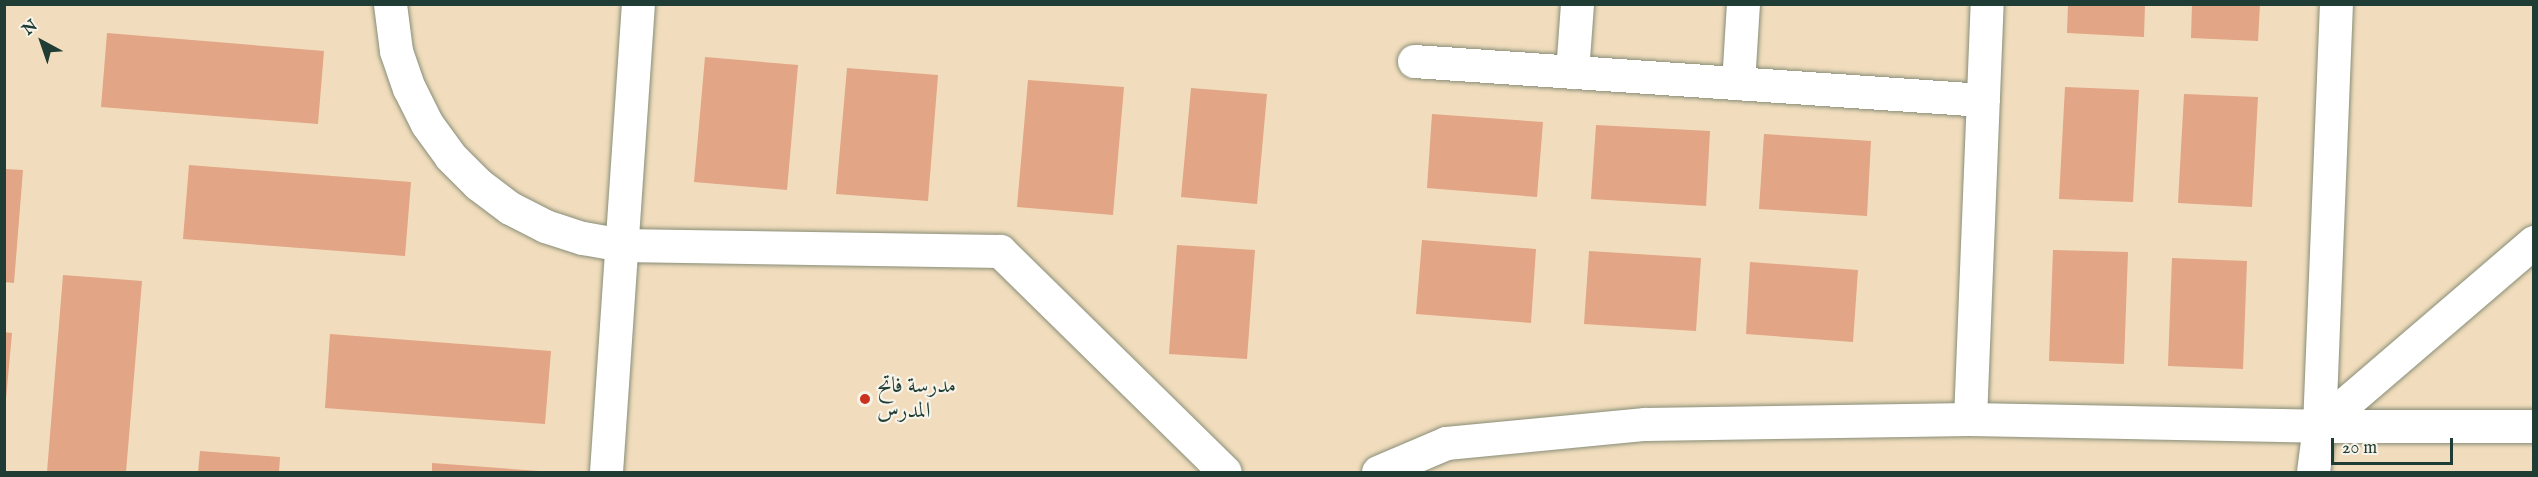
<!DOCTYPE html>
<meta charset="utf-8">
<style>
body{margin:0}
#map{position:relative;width:2538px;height:477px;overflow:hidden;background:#f1ddbd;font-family:"IM FELL English",Amiri,serif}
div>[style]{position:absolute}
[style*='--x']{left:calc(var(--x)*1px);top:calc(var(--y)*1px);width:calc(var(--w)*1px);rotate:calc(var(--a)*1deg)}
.building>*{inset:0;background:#e2a585}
.roads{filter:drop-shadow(0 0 2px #888d78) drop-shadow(0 0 2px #888d78)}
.minor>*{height:33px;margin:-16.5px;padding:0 16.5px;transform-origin:16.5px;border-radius:16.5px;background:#fff}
.dots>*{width:16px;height:16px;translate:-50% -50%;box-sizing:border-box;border:3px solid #f7f3e8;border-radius:50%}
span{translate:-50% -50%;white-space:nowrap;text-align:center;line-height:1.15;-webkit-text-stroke:4.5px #f7f3e8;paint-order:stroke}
.poi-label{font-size:22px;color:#1f3d34}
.left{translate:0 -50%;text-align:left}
.frame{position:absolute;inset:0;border:6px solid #1f3d34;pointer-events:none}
.north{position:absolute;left:12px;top:12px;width:60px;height:60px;-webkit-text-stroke:4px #f7f3e8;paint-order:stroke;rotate:320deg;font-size:16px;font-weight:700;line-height:24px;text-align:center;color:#1f3d34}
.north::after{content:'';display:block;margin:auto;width:21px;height:27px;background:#1f3d34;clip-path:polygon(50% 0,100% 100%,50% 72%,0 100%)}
.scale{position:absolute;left:2331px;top:438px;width:122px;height:27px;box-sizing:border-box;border:3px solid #1f3d34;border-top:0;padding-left:8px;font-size:18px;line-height:21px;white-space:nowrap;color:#1f3d34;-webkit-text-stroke:4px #f7f3e8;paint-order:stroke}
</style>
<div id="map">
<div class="building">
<i style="clip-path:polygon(2068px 4px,2145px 4px,2144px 37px,2067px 33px)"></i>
<i style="clip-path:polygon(2192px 4px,2260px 4px,2258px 41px,2191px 38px)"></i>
<i style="clip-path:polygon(107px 33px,324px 51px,318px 124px,101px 107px)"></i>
<i style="clip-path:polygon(705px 57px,798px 65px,787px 190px,694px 182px)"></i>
<i style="clip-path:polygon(847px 68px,938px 75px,928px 201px,836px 194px)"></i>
<i style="clip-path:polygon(1028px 80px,1124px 87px,1113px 215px,1017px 207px)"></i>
<i style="clip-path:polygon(2065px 87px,2139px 90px,2133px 202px,2059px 199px)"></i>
<i style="clip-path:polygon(1191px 88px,1267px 94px,1257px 204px,1181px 197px)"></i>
<i style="clip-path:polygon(2184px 94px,2258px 97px,2252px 207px,2178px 203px)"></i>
<i style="clip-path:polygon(1432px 114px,1543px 122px,1537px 197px,1427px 188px)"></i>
<i style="clip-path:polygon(1596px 125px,1710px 131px,1706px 206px,1591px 199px)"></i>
<i style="clip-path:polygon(1764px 134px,1871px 141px,1867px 216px,1759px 209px)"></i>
<i style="clip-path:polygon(189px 165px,411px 182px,405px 256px,183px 239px)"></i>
<i style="clip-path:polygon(4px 169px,23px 170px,14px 283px,4px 282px)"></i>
<i style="clip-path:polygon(1422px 240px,1536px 249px,1531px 323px,1416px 314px)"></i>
<i style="clip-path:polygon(1177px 245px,1255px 250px,1247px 359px,1169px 354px)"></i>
<i style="clip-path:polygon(2053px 250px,2128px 252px,2124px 364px,2049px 361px)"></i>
<i style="clip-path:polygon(1589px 251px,1701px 258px,1696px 331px,1584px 324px)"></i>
<i style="clip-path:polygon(2172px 258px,2247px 261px,2243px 369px,2168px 366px)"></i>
<i style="clip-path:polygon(1750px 262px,1858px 270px,1853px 342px,1746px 334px)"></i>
<i style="clip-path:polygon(63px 275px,142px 281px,126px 472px,47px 472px)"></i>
<i style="clip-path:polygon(4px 332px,12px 333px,6px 399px,4px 399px)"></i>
<i style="clip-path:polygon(330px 334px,551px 351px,545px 424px,325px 408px)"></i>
<i style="clip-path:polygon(200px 451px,280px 457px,279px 472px,198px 472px)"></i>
<i style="clip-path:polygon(432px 463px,539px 471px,539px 472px,432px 472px)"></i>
</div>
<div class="roads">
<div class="minor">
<i style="--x:390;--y:4;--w:47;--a:82.7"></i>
<i style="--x:396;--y:51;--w:39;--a:71"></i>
<i style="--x:409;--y:88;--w:40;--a:63.4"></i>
<i style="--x:427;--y:124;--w:39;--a:54"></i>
<i style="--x:450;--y:156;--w:40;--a:45"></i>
<i style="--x:478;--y:184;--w:40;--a:37"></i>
<i style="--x:510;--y:208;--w:39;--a:27"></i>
<i style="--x:545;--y:226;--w:40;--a:18"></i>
<i style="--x:583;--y:238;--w:40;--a:10"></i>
<i style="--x:622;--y:245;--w:378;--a:0.9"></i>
<i style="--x:1000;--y:251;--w:315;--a:44.5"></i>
<i style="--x:1414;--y:61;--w:570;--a:3.92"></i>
<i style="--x:1572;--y:72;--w:68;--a:-85.8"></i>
<i style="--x:1738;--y:83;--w:79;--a:-86.4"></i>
<i style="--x:1970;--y:419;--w:415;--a:-87.7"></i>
<i style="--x:2319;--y:426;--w:422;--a:-87.7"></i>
<i style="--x:606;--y:472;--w:469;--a:-86.1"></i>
<i style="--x:1378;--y:472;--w:74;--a:-23.1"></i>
<i style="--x:1446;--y:443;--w:200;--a:-5.5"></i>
<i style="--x:1645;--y:424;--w:325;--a:-0.9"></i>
<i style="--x:1970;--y:419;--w:349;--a:1.1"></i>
<i style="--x:2319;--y:426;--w:215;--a:0"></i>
<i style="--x:2313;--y:472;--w:46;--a:-82.6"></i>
<i style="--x:2319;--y:426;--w:283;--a:-40.6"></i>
</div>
</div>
<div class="dots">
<i style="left:865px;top:399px;background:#c8321e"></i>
</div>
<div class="poi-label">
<span class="left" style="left:877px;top:399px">مدرسة فاتح<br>المدرس</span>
</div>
<div class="frame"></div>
<div class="north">N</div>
<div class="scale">20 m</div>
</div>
